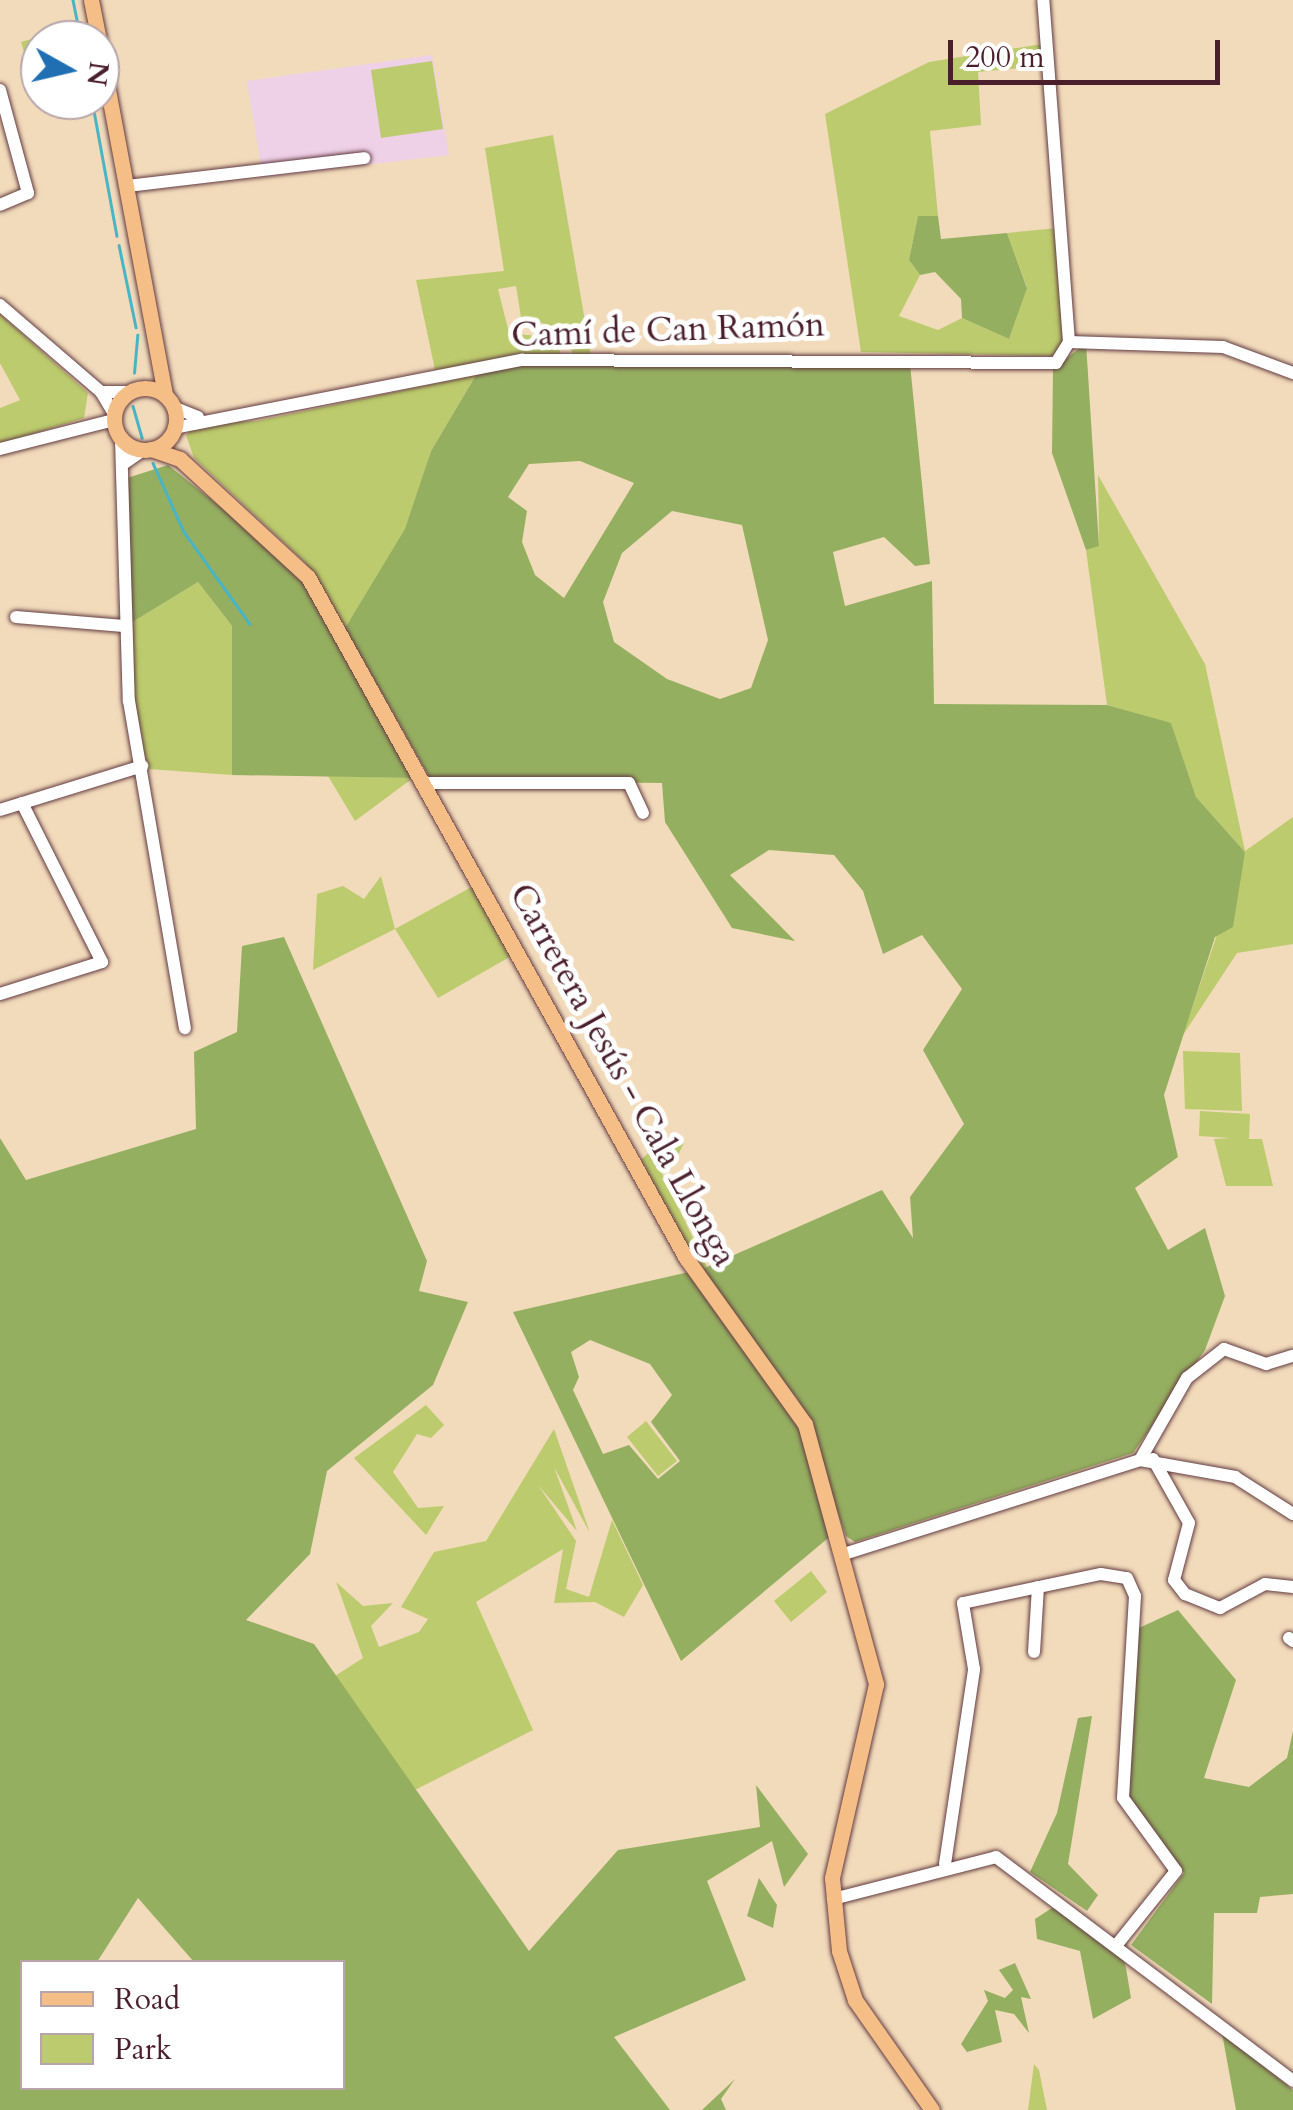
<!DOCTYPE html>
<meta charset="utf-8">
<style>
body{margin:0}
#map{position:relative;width:1293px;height:2110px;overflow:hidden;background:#f2dbbb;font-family:Cardo,serif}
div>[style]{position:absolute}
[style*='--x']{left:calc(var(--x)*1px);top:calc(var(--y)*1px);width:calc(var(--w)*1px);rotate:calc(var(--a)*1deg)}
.built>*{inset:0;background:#eed0e7}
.green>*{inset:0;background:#bccb6d}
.forest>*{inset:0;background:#95af60}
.stream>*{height:2.5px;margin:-1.25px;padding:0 1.25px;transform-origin:1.25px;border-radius:1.25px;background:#49b4c6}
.roads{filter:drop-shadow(0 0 2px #633b41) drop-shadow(0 0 2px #633b41)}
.minor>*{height:12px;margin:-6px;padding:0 6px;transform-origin:6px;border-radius:6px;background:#fff}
.major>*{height:15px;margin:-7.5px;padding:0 7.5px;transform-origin:7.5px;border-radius:7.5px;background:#f6be87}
.major>.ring{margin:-7.5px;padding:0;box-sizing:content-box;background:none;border:15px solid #f6be87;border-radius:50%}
span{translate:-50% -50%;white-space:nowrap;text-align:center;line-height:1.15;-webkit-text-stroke:10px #fff;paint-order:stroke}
.street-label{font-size:35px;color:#4a1f2b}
.legend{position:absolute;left:20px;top:1960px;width:325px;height:130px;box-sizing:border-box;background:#fff;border:2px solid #b7a5aa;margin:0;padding:12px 18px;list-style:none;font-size:30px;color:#4a1f2b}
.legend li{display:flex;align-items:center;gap:20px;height:50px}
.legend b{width:50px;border:2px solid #b7a5aa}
.north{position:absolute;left:20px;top:20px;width:100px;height:100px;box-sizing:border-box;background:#fff;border:2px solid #b7a5aa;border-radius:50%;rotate:98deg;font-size:28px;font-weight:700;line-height:40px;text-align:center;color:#4a1f2b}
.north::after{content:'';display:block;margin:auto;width:35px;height:45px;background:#1f6fb2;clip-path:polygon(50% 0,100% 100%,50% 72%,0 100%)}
.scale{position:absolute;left:948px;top:40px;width:272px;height:45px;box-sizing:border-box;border:5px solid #4a1f2b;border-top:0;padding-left:12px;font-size:30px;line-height:35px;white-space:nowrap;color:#4a1f2b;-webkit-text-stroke:8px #fff;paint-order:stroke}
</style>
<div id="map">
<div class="built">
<i style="clip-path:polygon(432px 55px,449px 155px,263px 177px,247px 81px)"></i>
</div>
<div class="green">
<i style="clip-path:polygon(67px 29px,69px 40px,40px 40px,40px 61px,28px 65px,21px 42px)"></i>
<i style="clip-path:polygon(1042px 44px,1044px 66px,978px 72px,981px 125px,930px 131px,938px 216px,918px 217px,909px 260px,920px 275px,899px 316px,938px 330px,962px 318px,1009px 339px,1027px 287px,1007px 233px,1058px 228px,1064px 339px,1055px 356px,861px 352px,825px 114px,929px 62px)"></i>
<i style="clip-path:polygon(432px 61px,443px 129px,381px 138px,371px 70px)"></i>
<i style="clip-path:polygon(553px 135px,591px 356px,573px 356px,566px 329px,521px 318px,516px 286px,498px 289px,509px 333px,554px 338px,562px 356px,435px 370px,416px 280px,504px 271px,485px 148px)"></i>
<i style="clip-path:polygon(0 314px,88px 393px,84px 418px,0 444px,0 408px,20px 400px,0 363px)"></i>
<i style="clip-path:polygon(476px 375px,431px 451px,406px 529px,345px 628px,305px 562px,194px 458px,186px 435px,197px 424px,257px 421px)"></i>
<i style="clip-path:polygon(1098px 475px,1205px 664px,1245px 851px,1293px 817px,1293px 944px,1237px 953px,1183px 1035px,1245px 852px,1196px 797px,1171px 724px,1107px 705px,1086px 550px,1099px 545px)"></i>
<i style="clip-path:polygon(198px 582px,232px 626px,232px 775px,148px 769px,133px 702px,131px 623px)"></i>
<i style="clip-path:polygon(328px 776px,413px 778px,355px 821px)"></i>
<i style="clip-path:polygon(381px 876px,395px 929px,477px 884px,515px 954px,438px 998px,395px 929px,313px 970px,317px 894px,343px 886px,364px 899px)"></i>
<i style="clip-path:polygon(1183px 1051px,1240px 1053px,1242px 1111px,1185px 1109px)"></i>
<i style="clip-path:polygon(1200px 1111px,1250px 1114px,1249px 1139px,1262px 1139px,1273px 1186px,1226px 1186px,1214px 1139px,1230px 1138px,1199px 1136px)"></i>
<i style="clip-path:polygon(684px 1143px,675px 1161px,658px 1165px,707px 1267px,700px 1270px,641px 1160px,657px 1144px)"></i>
<i style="clip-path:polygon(426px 1405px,444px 1425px,431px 1438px,417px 1434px,393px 1472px,418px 1508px,444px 1506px,426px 1535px,354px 1458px)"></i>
<i style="clip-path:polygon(646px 1421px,677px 1461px,658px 1476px,627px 1437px)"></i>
<i style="clip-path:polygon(554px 1429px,590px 1533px,554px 1467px,577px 1531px,538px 1485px,576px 1541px,566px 1589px,589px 1597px,612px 1520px,643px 1585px,624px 1617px,595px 1602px,554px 1603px,563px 1549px,476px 1602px,533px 1730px,413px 1791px,335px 1676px,363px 1658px,336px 1582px,363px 1606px,393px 1603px,371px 1626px,379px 1647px,419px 1632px,428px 1619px,401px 1607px,434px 1552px,486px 1541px)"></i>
<i style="clip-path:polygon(811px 1571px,827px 1592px,791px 1622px,774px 1601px)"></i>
<i style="clip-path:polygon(1034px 2064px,1039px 2070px,1047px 2110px,1028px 2110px)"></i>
</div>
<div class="forest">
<i style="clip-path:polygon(918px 216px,938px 216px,941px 239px,1007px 233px,1027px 288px,1009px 339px,962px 318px,961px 299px,935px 272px,920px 275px,909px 260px)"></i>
<i style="clip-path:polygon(1086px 343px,1099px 546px,1086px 550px,1052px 453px,1053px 369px)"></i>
<i style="clip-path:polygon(evenodd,516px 364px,910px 364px,930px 564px,915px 566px,884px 537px,833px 552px,845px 606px,932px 581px,934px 704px,1107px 705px,1171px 723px,1196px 797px,1245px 852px,1233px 927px,1215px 937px,1164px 1095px,1178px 1157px,1135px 1188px,1168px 1250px,1205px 1228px,1225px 1296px,1205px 1350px,1133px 1453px,855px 1542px,846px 1536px,798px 1400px,700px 1270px,882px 1190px,913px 1238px,910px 1197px,964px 1124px,923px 1050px,962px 989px,922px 935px,883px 954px,863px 891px,834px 855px,769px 850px,730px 875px,795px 941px,732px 928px,665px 822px,662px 783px,431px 780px,345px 628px,405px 529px,431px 451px,476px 375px,516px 364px,580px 461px,634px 483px,564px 598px,535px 575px,522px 542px,527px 511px,508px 497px,529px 464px,580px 461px,516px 364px,672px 511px,742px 525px,768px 640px,751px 688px,720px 699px,667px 679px,614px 642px,603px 602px,622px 553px,672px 511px)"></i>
<i style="clip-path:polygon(168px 465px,294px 566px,413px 778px,232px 775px,232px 626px,198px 582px,131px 623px,127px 478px)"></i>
<i style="clip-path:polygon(evenodd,284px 937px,427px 1261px,419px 1291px,468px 1302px,433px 1385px,327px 1471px,310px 1554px,246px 1620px,314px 1644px,529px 1951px,618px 1850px,760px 1827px,756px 1785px,808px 1854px,784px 1887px,772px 1841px,707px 1881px,746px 1980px,614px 2037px,670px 2110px,0 2110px,0 1138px,26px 1180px,196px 1129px,194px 1052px,237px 1032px,242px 946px,284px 937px,138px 1898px,194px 1962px,342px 1962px,342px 2088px,22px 2088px,22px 1962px,97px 1962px,138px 1898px)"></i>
<i style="clip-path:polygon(evenodd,689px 1272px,796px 1418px,833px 1534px,681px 1661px,513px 1312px,689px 1272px,590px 1340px,650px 1364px,672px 1395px,651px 1422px,680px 1461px,658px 1479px,629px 1445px,603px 1454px,573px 1390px,579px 1377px,571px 1352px,590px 1340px)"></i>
<i style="clip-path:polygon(1178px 1610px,1236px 1680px,1204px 1778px,1249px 1787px,1287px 1758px,1293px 1731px,1293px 1894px,1260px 1897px,1257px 1913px,1214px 1913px,1212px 2004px,1131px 1945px,1184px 1873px,1128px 1799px,1139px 1628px)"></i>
<i style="clip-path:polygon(1092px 1716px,1068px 1864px,1098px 1895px,1087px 1911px,1030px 1872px,1057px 1813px,1078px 1718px)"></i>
<i style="clip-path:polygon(759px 1878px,777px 1905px,773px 1928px,747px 1916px)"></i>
<i style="clip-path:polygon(1058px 1904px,1120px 1950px,1126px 1968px,1131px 1998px,1093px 2019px,1080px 1951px,1037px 1939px,1035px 1919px)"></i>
<i style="clip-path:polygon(1015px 1963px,1031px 1999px,1021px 1997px,1029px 2033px,1014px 2014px,995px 2010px,1002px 2042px,967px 2052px,961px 2044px,988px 2001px,984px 1990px,1005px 1998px,1013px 1990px,999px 1970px)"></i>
<i style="clip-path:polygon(1222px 2033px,1293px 2090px,1293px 2110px,1236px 2110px)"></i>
<i style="clip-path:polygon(735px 2079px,721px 2099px,726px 2110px,702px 2110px)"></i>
</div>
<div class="stream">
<i style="--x:73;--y:0;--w:41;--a:78.7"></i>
<i style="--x:92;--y:100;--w:138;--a:79.6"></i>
<i style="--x:119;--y:245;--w:84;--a:78.3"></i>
<i style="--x:134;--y:373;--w:38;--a:-85"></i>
<i style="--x:133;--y:406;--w:33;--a:74"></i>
<i style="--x:153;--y:463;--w:76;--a:65.8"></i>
<i style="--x:184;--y:532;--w:113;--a:54.3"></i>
</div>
<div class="roads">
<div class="minor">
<i style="--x:0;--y:90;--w:107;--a:74.8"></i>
<i style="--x:28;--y:193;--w:30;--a:157"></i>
<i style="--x:127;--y:186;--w:239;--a:-6.7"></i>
<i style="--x:0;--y:305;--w:133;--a:40.7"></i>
<i style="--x:101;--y:392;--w:26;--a:59"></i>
<i style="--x:1069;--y:342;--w:154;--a:1.9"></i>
<i style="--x:1223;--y:347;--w:75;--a:20.4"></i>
<i style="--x:101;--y:392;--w:28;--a:0"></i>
<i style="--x:173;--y:407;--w:27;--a:22"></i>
<i style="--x:174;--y:428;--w:355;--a:-11.1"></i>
<i style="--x:522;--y:360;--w:534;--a:0.32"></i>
<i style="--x:1056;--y:363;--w:25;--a:-58"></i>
<i style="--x:1069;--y:342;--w:343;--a:-94.3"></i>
<i style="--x:121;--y:439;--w:262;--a:88.3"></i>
<i style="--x:129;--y:701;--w:332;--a:80.3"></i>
<i style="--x:0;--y:449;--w:118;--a:-14.3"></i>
<i style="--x:123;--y:464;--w:24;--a:-35"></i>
<i style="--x:16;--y:617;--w:108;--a:4.8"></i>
<i style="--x:425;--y:783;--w:204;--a:0"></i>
<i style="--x:629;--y:783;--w:33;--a:65"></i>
<i style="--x:0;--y:810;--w:149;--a:-17.2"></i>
<i style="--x:0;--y:994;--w:107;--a:-17.4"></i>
<i style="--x:102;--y:962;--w:178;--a:-116.7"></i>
<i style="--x:1153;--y:1459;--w:73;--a:60.6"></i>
<i style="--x:1189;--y:1523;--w:59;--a:104.7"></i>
<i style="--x:1174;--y:1580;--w:18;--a:52"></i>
<i style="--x:1185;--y:1594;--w:38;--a:22"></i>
<i style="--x:1220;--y:1608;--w:51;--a:-28.1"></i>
<i style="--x:1265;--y:1584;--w:28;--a:6"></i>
<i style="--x:1140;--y:1460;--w:95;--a:-60.2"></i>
<i style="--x:1187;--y:1378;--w:47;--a:-38.1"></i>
<i style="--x:1224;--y:1349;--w:45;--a:19.7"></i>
<i style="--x:1266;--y:1364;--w:28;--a:-17"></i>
<i style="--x:844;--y:1554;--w:311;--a:-17.6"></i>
<i style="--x:1140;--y:1460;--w:97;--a:10.1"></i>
<i style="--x:1235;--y:1477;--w:69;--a:32.5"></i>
<i style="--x:1289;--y:1638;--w:5;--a:37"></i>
<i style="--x:1034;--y:1652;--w:65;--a:-86.5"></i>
<i style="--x:945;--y:1864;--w:197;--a:-81.5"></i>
<i style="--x:974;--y:1669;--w:67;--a:-99.5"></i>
<i style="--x:963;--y:1603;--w:141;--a:-11.9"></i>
<i style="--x:1101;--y:1574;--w:26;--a:9"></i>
<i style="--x:1127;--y:1578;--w:20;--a:66"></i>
<i style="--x:1135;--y:1596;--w:202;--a:93.4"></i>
<i style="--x:1123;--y:1798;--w:90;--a:54"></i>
<i style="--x:1176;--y:1871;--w:91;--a:128.8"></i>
<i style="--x:833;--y:1899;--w:168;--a:-14.4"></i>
<i style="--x:996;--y:1857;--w:372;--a:37"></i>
</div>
<div class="major">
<i style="--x:91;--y:0;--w:41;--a:78.7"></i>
<i style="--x:100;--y:47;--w:354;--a:79.4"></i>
<i class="ring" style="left:114px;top:388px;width:47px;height:47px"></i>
<i style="--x:151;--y:449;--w:31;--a:19"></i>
<i style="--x:180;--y:459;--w:174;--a:42.7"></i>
<i style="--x:308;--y:577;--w:779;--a:60.97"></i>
<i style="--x:686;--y:1258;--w:204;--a:54.4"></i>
<i style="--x:805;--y:1424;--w:270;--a:74.7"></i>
<i style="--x:876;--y:1684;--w:199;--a:102.8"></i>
<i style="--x:832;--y:1878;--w:73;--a:84.5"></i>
<i style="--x:839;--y:1951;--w:52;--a:71.9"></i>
<i style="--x:855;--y:2000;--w:134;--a:55"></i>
</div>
</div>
<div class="street-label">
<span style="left:668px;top:330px;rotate:-2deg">Camí de Can Ramón</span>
<span style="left:623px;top:1075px;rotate:61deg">Carretera Jesús - Cala Llonga</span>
</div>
<ul class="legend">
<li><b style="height:12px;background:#f6be87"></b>Road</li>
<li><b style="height:28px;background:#bccb6d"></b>Park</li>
</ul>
<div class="north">N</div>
<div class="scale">200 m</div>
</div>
